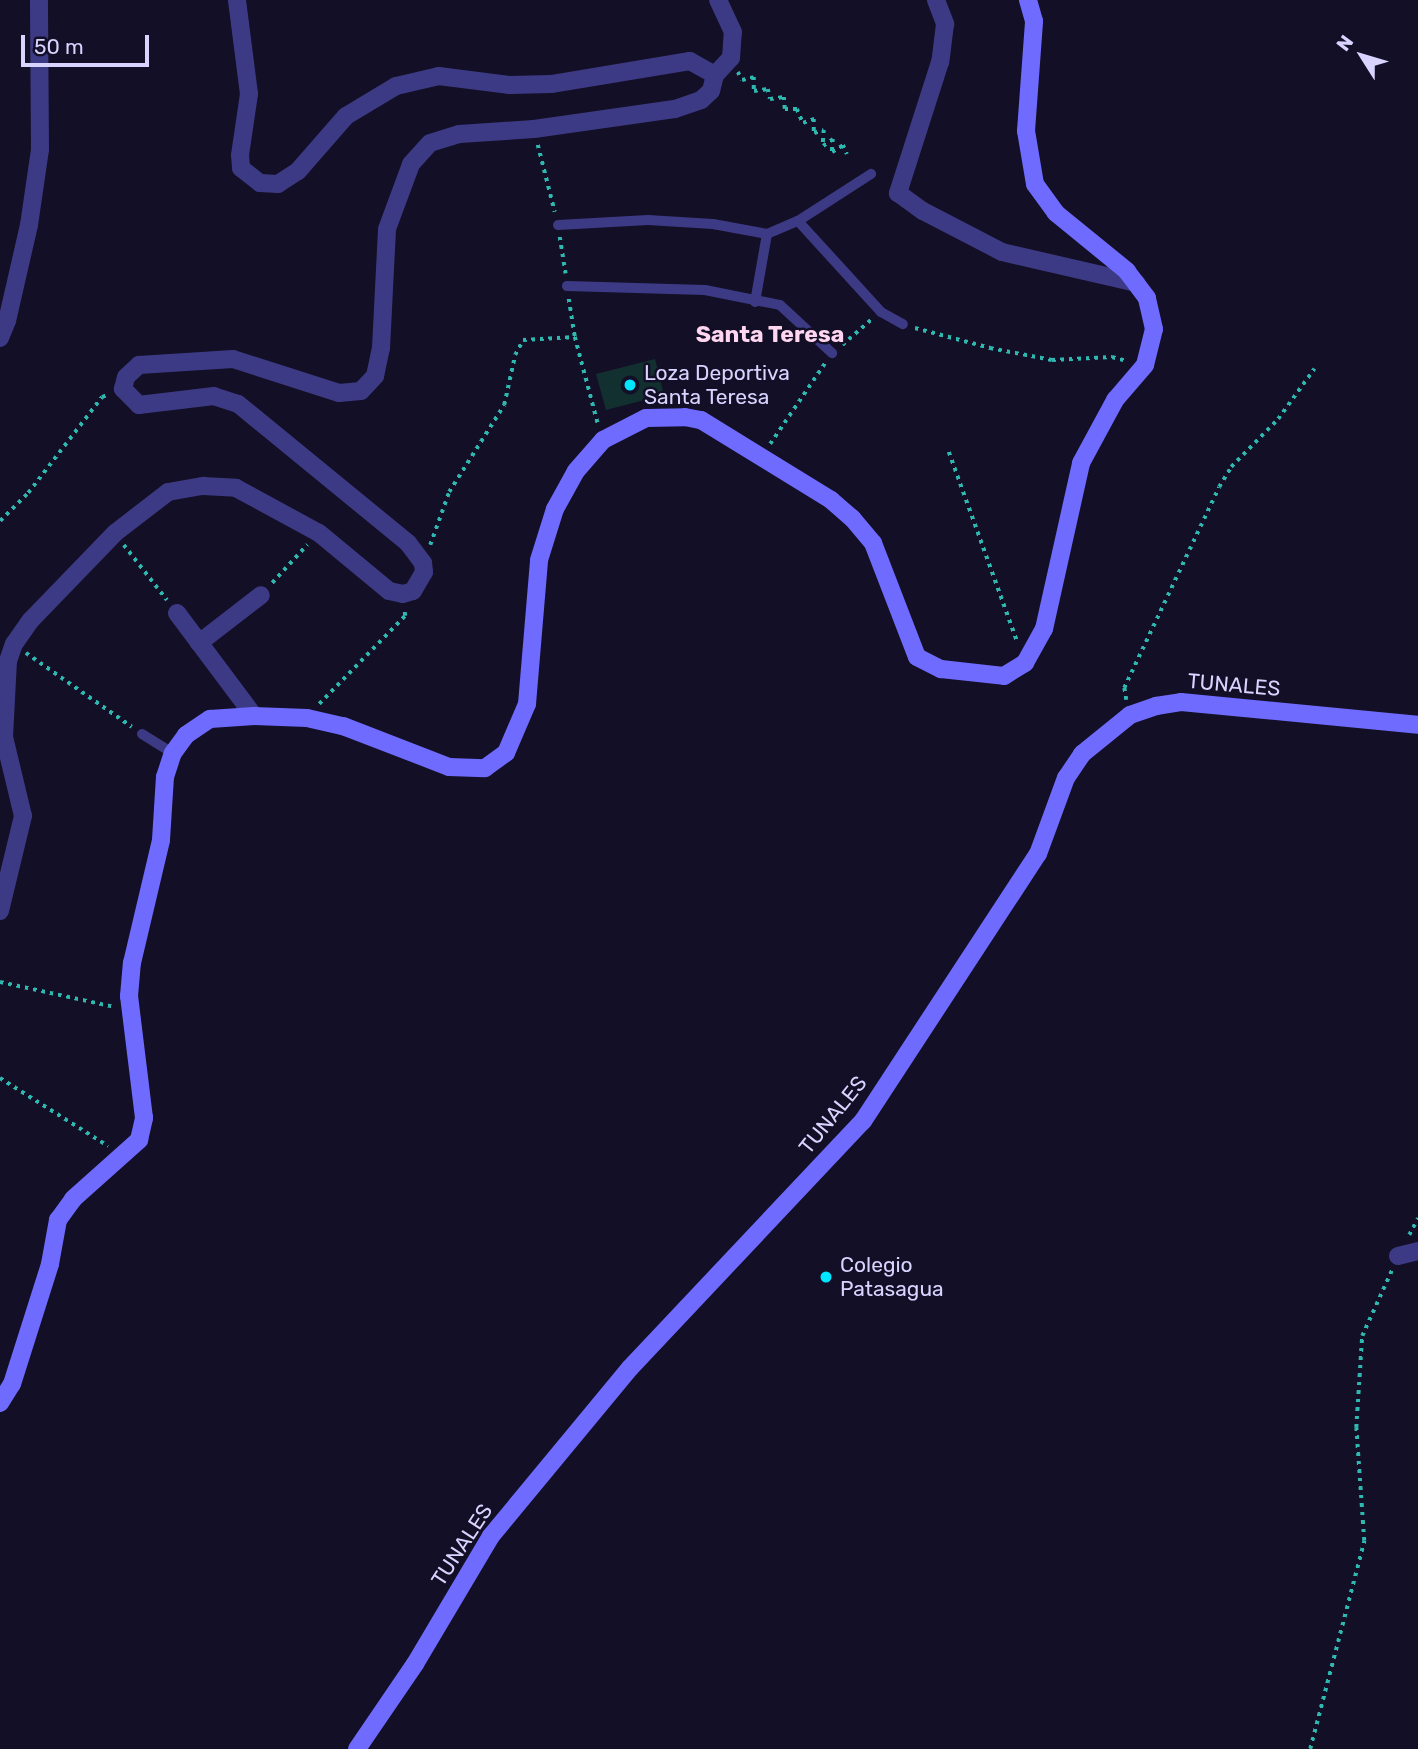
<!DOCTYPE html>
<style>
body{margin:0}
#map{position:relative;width:1418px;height:1749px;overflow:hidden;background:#130f26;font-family:Rubik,sans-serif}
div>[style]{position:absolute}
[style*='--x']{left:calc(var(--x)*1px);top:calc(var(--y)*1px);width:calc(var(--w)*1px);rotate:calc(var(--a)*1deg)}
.green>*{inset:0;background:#12302f}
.path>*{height:3.5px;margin-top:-1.75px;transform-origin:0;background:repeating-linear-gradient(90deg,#2fb8b0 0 3.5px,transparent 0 8.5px)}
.lane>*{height:10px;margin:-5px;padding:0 5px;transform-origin:5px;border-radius:5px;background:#3d3a85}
.street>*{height:18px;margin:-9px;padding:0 9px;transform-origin:9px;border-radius:9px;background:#3d3a85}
.secondary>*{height:18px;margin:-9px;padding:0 9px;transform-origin:9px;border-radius:9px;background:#6f6bff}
.dots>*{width:19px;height:19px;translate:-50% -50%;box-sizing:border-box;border:4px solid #130f26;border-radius:50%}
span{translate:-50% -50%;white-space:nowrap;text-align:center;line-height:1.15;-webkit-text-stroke:5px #130f26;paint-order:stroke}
.poi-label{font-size:21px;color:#d9d4ff}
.left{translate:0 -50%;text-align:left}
.street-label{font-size:21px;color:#d9d4ff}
.neighbourhood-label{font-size:23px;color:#ffd6f0;font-weight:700}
.north{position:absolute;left:1327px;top:21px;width:70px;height:70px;-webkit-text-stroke:5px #130f26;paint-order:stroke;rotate:307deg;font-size:19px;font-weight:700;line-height:28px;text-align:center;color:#d9d4ff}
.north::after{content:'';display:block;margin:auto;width:24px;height:32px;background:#d9d4ff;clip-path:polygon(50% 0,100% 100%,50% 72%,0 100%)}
.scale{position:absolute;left:21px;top:35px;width:128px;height:32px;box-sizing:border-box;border:4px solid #d9d4ff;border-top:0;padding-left:9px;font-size:21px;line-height:24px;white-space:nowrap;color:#d9d4ff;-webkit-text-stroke:5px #130f26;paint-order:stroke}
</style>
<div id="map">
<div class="green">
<i style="clip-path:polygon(655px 359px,664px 395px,606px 410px,596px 374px)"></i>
</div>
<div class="path">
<i style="--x:738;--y:72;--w:9;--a:63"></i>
<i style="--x:742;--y:80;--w:12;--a:-14"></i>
<i style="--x:754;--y:77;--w:14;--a:90"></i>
<i style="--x:754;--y:91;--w:14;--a:-8"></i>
<i style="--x:768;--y:89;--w:10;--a:79"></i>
<i style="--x:770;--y:99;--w:14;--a:-8"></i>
<i style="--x:784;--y:97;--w:12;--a:85"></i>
<i style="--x:785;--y:109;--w:12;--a:0"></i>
<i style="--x:797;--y:109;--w:15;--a:67"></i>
<i style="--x:803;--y:123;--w:12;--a:-20"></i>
<i style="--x:814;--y:119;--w:14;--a:90"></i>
<i style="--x:814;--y:133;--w:10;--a:-17"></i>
<i style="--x:824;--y:130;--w:16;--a:94"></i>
<i style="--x:823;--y:146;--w:12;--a:-35"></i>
<i style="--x:833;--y:139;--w:13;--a:94"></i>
<i style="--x:832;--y:152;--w:13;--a:-32"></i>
<i style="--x:843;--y:145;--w:10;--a:66"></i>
<i style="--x:538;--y:145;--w:69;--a:75.8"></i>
<i style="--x:560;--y:237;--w:37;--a:81"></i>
<i style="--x:569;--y:299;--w:38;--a:81"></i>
<i style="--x:575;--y:337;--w:90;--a:75.2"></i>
<i style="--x:915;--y:328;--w:78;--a:14.9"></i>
<i style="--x:990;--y:348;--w:63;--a:11"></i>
<i style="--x:1052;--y:360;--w:60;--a:-2.9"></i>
<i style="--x:1112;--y:357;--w:16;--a:15"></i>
<i style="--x:842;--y:345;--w:38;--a:-41"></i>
<i style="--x:770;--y:444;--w:98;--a:-55.8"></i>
<i style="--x:949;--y:452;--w:201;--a:70.2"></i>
<i style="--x:0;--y:521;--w:40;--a:-45"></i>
<i style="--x:28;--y:493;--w:121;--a:-52.4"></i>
<i style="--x:102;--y:397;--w:5;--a:-22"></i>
<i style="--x:124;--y:545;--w:70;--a:52"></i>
<i style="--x:430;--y:545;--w:56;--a:-70.3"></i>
<i style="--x:449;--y:492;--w:103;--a:-57.7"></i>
<i style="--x:504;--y:405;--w:51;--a:-77.6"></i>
<i style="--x:515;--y:355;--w:17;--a:-62"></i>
<i style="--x:523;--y:340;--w:52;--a:-3.3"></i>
<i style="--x:272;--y:583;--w:52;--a:-47.4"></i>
<i style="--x:26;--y:653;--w:129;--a:34.9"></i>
<i style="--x:1126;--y:700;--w:12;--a:-99"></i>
<i style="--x:1124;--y:688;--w:222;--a:-64.7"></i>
<i style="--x:1219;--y:487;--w:23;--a:-59"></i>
<i style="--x:1231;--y:467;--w:67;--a:-45.6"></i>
<i style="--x:1278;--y:419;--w:62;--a:-54.2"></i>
<i style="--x:319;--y:704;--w:123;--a:-45.7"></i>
<i style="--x:405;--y:616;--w:6;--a:-99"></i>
<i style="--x:0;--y:982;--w:118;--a:12.3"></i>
<i style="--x:0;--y:1078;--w:128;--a:32.2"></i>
<i style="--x:1409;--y:1235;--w:19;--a:-62"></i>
<i style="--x:1310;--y:1749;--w:215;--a:-75.4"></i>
<i style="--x:1364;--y:1541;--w:113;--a:-94"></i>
<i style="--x:1356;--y:1428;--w:92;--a:-86.3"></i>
<i style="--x:1362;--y:1336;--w:72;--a:-65.6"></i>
</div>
<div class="lane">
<i style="--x:798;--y:221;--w:123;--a:47.6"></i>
<i style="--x:881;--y:312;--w:25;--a:29"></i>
<i style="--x:558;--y:225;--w:90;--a:-3.2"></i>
<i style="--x:648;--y:220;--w:65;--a:3.5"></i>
<i style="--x:713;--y:224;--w:55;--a:10.5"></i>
<i style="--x:767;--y:234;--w:34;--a:-23"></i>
<i style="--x:798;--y:221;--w:87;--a:-32.8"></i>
<i style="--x:567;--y:286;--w:138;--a:1.7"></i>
<i style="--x:705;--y:290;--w:76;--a:11.3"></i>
<i style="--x:780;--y:305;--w:71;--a:42.7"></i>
<i style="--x:755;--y:302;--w:69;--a:-80"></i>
<i style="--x:142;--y:734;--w:36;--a:32"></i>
</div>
<div class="street">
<i style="--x:936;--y:0;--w:26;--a:69"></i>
<i style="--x:945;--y:24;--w:38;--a:97"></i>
<i style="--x:940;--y:62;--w:138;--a:107.8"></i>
<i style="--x:898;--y:193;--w:31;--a:36"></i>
<i style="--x:923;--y:211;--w:89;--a:27.4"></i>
<i style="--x:1002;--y:252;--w:138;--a:13"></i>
<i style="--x:715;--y:75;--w:23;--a:-47"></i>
<i style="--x:731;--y:58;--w:26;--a:-86"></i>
<i style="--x:733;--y:32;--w:35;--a:-115"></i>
<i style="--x:0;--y:338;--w:18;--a:-68"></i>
<i style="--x:7;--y:321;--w:98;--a:-77.1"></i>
<i style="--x:29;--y:225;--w:76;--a:-81.7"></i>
<i style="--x:40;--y:150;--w:150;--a:-90.4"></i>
<i style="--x:177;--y:613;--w:129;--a:53.2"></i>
<i style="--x:199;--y:643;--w:78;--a:-37.7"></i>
<i style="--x:0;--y:911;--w:98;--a:-76.4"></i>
<i style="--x:23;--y:816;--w:81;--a:-103.5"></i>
<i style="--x:4;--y:737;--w:76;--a:-87"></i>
<i style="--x:8;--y:661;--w:18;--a:-71"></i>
<i style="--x:14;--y:644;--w:29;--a:-55"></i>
<i style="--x:31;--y:620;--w:121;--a:-46"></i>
<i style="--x:115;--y:533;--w:67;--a:-37.7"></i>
<i style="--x:168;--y:492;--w:36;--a:-10"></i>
<i style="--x:203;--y:486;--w:33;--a:3"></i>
<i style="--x:236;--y:488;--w:94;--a:28.5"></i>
<i style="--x:319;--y:533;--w:91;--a:39.6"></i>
<i style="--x:389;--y:591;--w:14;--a:12"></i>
<i style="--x:403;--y:594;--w:10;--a:-17"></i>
<i style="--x:413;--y:591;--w:22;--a:-60"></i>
<i style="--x:424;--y:572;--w:9;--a:-96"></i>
<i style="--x:423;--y:563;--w:25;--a:-127"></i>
<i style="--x:408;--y:543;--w:220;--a:-140.7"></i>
<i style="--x:238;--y:404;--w:25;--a:-162"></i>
<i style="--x:214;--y:396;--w:76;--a:173.2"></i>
<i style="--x:139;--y:405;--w:23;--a:-135"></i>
<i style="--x:123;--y:389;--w:12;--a:-76"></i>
<i style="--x:126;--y:377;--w:18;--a:-43"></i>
<i style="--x:139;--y:365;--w:94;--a:-3.7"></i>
<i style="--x:233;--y:359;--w:111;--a:17.8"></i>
<i style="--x:339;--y:393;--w:22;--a:-5"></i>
<i style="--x:361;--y:391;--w:21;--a:-47"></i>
<i style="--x:375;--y:376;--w:29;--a:-78"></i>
<i style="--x:381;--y:348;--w:119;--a:-87.1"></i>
<i style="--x:387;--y:229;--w:69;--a:-69.7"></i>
<i style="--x:411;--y:164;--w:28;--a:-48"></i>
<i style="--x:430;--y:143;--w:30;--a:-17"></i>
<i style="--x:459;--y:134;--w:75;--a:-3.8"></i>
<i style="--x:534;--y:129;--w:142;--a:-8.1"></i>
<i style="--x:675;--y:109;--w:28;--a:-19"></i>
<i style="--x:701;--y:100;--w:13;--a:-42"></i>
<i style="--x:711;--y:91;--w:16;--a:-76"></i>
<i style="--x:715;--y:75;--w:29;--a:-151"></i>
<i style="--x:690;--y:61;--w:141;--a:170.6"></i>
<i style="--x:551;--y:84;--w:41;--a:178.6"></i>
<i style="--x:510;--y:85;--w:72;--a:-172.8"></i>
<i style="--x:439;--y:76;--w:44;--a:166.9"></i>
<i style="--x:396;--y:86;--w:58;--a:149"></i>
<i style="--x:346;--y:116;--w:73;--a:131.1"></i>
<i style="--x:298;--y:171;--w:24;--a:147"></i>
<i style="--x:278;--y:184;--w:18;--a:-177"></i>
<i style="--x:260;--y:183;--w:24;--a:-142"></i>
<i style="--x:241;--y:168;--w:13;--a:-94"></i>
<i style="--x:240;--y:155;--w:62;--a:-81.6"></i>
<i style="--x:249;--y:94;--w:95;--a:-97.3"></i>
<i style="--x:1398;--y:1256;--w:21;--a:-14"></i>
</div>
<div class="secondary">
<i style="--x:0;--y:1403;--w:22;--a:-58"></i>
<i style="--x:12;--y:1384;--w:126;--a:-72.4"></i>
<i style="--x:50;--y:1264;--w:45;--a:-79.7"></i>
<i style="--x:58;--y:1220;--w:26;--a:-54"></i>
<i style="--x:73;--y:1199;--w:89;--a:-41.8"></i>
<i style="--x:139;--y:1140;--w:23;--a:-77"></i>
<i style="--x:144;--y:1118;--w:123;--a:-97"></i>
<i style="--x:129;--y:996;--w:33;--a:-85"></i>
<i style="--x:132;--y:963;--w:126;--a:-76.7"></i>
<i style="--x:161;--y:840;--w:63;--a:-86.4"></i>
<i style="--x:165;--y:777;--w:25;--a:-72"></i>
<i style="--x:173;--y:753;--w:22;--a:-54"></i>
<i style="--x:186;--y:735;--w:29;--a:-34"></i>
<i style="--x:210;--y:719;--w:44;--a:-3.9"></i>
<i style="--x:254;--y:716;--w:53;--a:2.2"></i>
<i style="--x:307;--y:718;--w:37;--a:13"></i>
<i style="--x:343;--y:726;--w:114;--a:21.1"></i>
<i style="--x:449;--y:767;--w:36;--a:2"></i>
<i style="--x:485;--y:768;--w:26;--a:-36"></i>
<i style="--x:506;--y:753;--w:53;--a:-66.8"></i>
<i style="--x:527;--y:704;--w:144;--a:-85.2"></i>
<i style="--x:539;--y:560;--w:53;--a:-72.6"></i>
<i style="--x:555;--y:509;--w:43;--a:-61.1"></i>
<i style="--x:576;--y:471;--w:41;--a:-48.9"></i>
<i style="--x:603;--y:440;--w:48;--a:-27.1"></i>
<i style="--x:646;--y:418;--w:39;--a:-1"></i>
<i style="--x:685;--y:417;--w:16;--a:11"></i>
<i style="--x:701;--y:420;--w:153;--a:31.6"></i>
<i style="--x:831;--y:500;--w:28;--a:41"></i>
<i style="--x:852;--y:518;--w:33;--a:50"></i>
<i style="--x:873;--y:543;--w:122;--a:68.9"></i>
<i style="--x:917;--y:657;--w:27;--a:27"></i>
<i style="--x:941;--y:669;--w:63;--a:6.3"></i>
<i style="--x:1004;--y:676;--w:25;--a:-32"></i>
<i style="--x:1025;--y:663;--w:39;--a:-61"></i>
<i style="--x:1044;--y:629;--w:170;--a:-77.4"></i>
<i style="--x:1081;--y:463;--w:72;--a:-61.6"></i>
<i style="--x:1115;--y:400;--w:46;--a:-49.4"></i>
<i style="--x:1145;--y:365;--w:37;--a:-76"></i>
<i style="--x:1154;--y:329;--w:32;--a:-103"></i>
<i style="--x:1147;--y:298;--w:34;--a:-127"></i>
<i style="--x:1127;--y:271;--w:92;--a:-140.8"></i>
<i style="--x:1056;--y:213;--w:36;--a:-126"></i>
<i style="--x:1035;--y:184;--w:54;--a:-99.6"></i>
<i style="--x:1026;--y:131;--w:110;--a:-85.8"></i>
<i style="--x:1034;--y:21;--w:22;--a:-106"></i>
<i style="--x:357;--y:1749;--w:103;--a:-55.7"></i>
<i style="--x:415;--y:1664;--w:149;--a:-59.3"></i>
<i style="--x:491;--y:1536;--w:218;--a:-50.4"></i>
<i style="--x:630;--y:1368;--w:340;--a:-46.7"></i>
<i style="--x:863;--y:1121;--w:319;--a:-56.8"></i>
<i style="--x:1038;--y:854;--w:81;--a:-69.8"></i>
<i style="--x:1066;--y:778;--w:29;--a:-56"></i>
<i style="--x:1082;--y:754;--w:62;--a:-39.1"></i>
<i style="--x:1130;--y:715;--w:28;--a:-19"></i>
<i style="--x:1156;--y:706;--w:25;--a:-9"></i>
<i style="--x:1181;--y:702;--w:238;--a:5.5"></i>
</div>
<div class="dots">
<i style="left:630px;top:385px;background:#00e5ff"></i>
<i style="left:826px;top:1277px;background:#00e5ff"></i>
</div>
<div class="poi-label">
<span class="left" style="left:644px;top:385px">Loza Deportiva<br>Santa Teresa</span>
<span class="left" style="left:840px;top:1277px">Colegio<br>Patasagua</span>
</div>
<div class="street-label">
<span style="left:1234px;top:685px;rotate:5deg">TUNALES</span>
<span style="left:833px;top:1115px;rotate:-51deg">TUNALES</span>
<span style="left:462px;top:1545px;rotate:-57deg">TUNALES</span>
</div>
<div class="neighbourhood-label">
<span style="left:770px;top:334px">Santa Teresa</span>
</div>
<div class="north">N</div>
<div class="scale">50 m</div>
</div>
